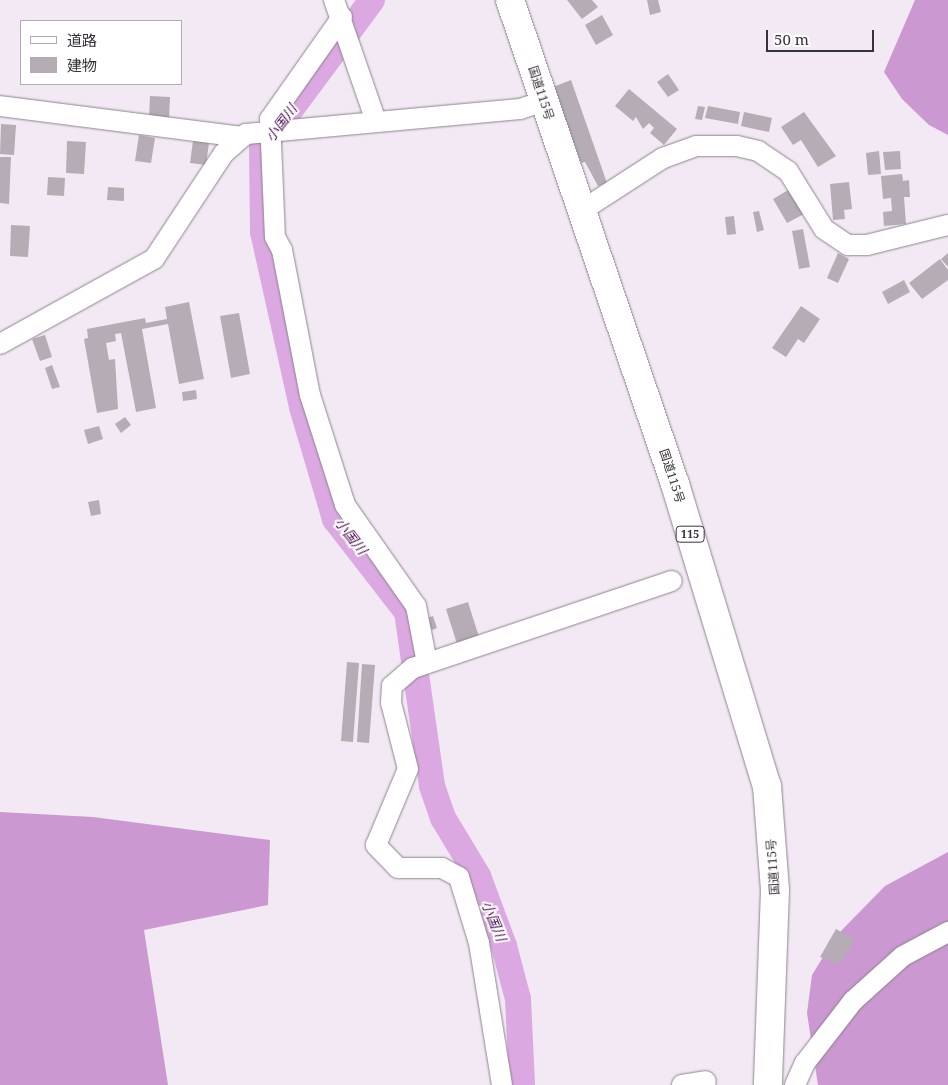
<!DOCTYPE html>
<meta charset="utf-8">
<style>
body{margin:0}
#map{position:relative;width:948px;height:1085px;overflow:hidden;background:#f3e9f4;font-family:"Noto Serif","Noto Sans JP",serif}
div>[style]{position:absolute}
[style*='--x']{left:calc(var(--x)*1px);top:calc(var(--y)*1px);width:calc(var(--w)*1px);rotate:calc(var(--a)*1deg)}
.forest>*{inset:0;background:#cb98d1}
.river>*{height:26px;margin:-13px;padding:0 13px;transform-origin:13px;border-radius:13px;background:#dca8e2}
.building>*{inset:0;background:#b5acb6}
.roads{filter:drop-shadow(0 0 1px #8d848e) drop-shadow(0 0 1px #8d848e)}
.minor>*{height:20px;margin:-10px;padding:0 10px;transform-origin:10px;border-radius:10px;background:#fff}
.highway>*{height:28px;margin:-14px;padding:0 14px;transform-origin:14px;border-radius:14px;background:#fff}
span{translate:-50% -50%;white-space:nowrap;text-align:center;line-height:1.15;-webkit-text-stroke:4px #fff;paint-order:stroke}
.shield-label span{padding:1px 4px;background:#fff;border:1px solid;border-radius:4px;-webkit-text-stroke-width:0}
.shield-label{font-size:11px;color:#363236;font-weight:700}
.street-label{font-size:12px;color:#363236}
.water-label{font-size:14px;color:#4b0b53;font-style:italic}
.legend{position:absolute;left:20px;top:20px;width:162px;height:65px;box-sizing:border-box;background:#fff;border:1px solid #afadaf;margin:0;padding:6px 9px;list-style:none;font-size:15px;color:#363236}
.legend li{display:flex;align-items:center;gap:10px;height:25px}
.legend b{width:25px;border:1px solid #afadaf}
.scale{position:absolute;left:766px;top:30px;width:108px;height:22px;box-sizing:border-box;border:2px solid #363236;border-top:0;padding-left:6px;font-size:15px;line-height:18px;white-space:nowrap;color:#363236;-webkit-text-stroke:4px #fff;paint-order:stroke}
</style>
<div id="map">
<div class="forest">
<i style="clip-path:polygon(915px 0,948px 0,948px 135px,929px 125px,902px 99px,884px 72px)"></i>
<i style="clip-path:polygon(0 812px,93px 817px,270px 840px,268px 905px,144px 930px,168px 1085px,0 1085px)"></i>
<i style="clip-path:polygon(948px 852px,948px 1085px,818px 1085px,807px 1013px,812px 975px,836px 936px,885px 886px)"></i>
</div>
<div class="river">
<i style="--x:372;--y:0;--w:184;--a:126.6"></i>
<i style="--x:262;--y:148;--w:84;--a:89.3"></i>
<i style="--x:263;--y:232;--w:179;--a:77.4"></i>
<i style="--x:302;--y:407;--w:117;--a:73.6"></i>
<i style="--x:335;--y:519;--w:118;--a:52.3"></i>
<i style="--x:407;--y:612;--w:176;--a:81.8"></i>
<i style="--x:432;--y:786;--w:34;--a:71"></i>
<i style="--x:443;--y:818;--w:68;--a:58.9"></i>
<i style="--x:478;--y:876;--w:75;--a:69.6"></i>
<i style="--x:504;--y:946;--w:55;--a:75.2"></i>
<i style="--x:518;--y:999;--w:86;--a:87.3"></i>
</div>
<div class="building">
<i style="clip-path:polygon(567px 0,592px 0,598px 7px,582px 19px)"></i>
<i style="clip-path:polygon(647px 0,658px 0,661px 12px,650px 15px)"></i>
<i style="clip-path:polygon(602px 15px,613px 35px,596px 45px,585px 25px)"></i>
<i style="clip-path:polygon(668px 74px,679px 90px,668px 97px,657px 82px)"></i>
<i style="clip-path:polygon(571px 80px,607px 183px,598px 186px,585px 162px,581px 163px,553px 87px)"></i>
<i style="clip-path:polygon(629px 89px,677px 129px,664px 145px,650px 133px,654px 128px,649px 123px,643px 129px,636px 117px,633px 121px,615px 106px)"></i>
<i style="clip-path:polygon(150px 96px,170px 97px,169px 120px,149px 119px)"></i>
<i style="clip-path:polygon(698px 106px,705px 107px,702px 120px,695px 119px)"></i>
<i style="clip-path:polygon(708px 106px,740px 112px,738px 124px,705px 118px)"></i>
<i style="clip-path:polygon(744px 112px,772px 118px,769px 132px,741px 126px)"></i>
<i style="clip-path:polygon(804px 112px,836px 156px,818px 167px,801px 140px,793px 145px,781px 127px)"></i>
<i style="clip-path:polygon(1px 124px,16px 125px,14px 155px,0 154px)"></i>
<i style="clip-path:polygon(139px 135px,155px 138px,151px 163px,135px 161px)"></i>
<i style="clip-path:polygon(67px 141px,86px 142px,84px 174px,66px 173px)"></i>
<i style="clip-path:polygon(193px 141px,209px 143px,206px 165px,190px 163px)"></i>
<i style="clip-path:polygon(879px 151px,881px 174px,868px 175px,866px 153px)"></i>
<i style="clip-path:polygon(900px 151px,901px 169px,885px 170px,883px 152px)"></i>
<i style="clip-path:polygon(0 157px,11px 157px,9px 204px,0 203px)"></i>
<i style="clip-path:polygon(902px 174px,903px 181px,909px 180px,910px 197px,904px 197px,906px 224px,884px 226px,883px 212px,892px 211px,891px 198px,883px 199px,881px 176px)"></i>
<i style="clip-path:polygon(48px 177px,65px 178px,64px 196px,47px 195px)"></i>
<i style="clip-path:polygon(849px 182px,852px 209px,844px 210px,845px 219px,833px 220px,830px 184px)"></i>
<i style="clip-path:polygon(108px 187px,124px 188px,124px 201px,107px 200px)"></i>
<i style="clip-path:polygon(790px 189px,804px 214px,787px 223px,773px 199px)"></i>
<i style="clip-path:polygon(759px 211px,764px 230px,757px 232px,753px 212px)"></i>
<i style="clip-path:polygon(734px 216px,736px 234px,727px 235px,725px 217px)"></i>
<i style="clip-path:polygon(11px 225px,30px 226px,28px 257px,10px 256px)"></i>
<i style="clip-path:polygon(803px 229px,810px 267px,799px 269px,792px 231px)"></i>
<i style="clip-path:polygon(838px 253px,849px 259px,838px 283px,827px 278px)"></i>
<i style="clip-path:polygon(948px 253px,948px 267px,941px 259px)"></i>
<i style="clip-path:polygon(940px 259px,948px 270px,948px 280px,922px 299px,909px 283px)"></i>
<i style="clip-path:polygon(904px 280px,910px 292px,888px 304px,882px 292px)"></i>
<i style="clip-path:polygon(189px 302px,204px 379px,179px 384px,168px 324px,142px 329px,156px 408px,136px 412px,121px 333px,115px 334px,116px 341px,106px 343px,109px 360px,115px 359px,118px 409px,97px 413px,84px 339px,88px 338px,87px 329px,145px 318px,146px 323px,167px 319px,165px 307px)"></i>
<i style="clip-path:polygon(801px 306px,820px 319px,804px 343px,798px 339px,786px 357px,772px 348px)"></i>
<i style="clip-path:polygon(239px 313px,250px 374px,231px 378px,220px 316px)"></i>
<i style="clip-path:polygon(45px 335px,52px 357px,40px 361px,32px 339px)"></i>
<i style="clip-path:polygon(52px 365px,60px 387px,52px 389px,45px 368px)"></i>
<i style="clip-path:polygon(196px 390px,197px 399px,183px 401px,182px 392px)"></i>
<i style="clip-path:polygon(125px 417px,131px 425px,121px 433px,115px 424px)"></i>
<i style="clip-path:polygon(99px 426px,103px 439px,88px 444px,84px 430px)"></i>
<i style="clip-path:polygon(99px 500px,101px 514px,91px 516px,88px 502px)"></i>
<i style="clip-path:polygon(468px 602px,479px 637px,457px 644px,446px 609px)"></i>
<i style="clip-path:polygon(433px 616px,437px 628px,432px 630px,427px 618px)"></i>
<i style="clip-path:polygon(347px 662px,359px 663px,353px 742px,341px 741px)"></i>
<i style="clip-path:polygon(362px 664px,375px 665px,369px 743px,357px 742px)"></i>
<i style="clip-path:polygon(836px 929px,855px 940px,840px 964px,820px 957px)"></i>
</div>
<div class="roads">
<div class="minor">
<i style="--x:334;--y:0;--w:128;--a:70.9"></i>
<i style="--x:342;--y:17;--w:125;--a:125.2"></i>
<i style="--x:270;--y:119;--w:118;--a:87.6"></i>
<i style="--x:275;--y:237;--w:15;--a:62"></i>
<i style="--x:282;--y:250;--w:148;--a:79.1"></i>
<i style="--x:310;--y:395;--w:115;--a:72.3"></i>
<i style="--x:345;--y:505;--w:123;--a:54.9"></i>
<i style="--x:416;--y:606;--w:58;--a:79.1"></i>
<i style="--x:0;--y:106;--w:244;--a:7.3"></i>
<i style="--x:581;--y:211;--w:98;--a:-32.9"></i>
<i style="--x:663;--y:158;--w:35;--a:-20"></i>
<i style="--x:696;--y:146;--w:41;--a:0"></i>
<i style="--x:737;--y:146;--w:22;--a:13"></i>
<i style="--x:758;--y:151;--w:36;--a:34"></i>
<i style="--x:788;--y:171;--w:68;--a:58.2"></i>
<i style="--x:824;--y:229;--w:29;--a:34"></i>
<i style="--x:848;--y:245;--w:19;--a:0"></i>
<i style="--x:867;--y:245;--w:83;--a:-13.9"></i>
<i style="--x:0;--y:344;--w:176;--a:-28.9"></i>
<i style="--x:154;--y:259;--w:127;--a:-56.6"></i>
<i style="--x:224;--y:153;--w:29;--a:-41"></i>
<i style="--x:246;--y:134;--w:275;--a:-5.2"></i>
<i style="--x:520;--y:109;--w:25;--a:-18"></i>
<i style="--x:502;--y:1085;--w:144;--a:-99.2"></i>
<i style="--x:479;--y:943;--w:69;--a:-106.9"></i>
<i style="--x:459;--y:877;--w:19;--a:-152"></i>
<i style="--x:442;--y:868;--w:44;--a:180"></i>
<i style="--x:398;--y:868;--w:32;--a:-134"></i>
<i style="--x:376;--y:845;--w:82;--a:-67.2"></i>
<i style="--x:408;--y:769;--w:68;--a:-104.4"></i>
<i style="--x:391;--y:703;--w:17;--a:-87"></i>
<i style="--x:392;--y:686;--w:28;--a:-41"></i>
<i style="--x:413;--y:668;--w:273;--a:-18.6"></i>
<i style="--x:682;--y:1085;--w:24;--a:-9"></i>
<i style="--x:795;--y:1085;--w:24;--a:-66"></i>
<i style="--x:805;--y:1063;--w:78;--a:-52.3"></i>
<i style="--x:853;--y:1001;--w:67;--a:-42"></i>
<i style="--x:903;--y:956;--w:51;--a:-28.1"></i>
</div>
<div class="highway">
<i style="--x:510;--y:0;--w:511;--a:71.18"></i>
<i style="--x:675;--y:484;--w:316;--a:73.1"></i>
<i style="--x:767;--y:786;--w:104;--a:85.6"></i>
<i style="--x:775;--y:890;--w:195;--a:92.1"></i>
</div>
</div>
<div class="shield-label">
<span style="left:690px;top:534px">115</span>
</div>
<div class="street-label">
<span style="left:541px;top:93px;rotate:72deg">国道115号</span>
<span style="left:672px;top:476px;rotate:72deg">国道115号</span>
<span style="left:773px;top:867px;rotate:-94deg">国道115号</span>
</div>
<div class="water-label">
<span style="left:281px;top:123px;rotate:-53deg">小国川</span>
<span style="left:351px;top:536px;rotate:52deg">小国川</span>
<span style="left:494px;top:921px;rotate:68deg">小国川</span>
</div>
<ul class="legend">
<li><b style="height:6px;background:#fff"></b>道路</li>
<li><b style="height:14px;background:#b5acb6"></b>建物</li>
</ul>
<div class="scale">50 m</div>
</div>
